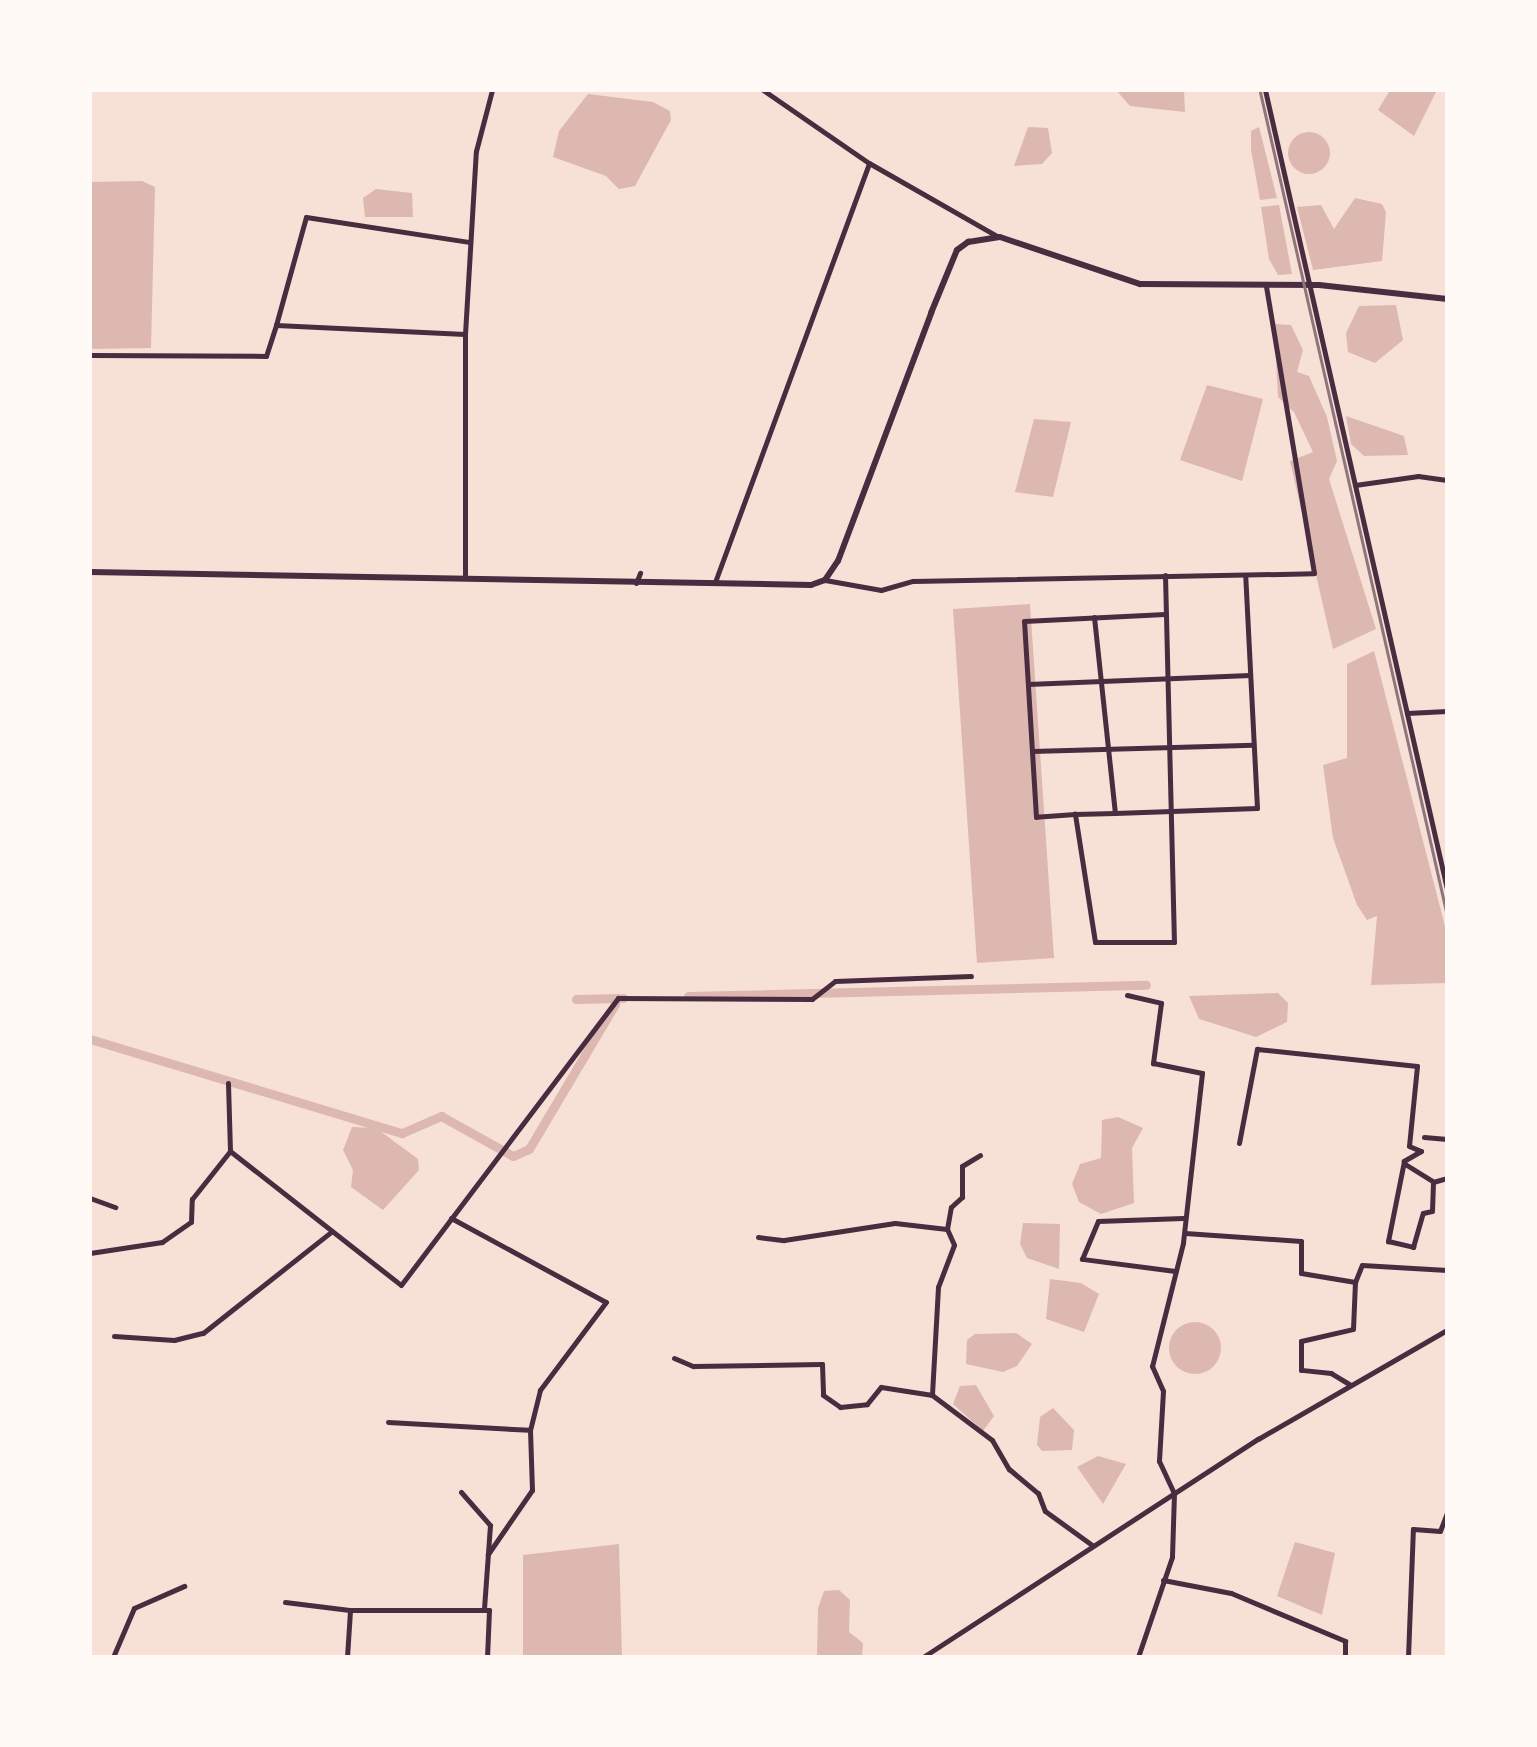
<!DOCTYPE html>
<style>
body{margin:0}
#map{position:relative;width:1537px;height:1747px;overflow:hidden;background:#f7e1d7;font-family:"Fira Sans",sans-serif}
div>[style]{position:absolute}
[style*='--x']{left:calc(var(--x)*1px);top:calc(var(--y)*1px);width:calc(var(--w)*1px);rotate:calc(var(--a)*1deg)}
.water>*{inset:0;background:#dcb8b0}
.round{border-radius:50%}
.canal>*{height:9px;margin:-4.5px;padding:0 4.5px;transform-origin:4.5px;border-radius:4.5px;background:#dcb8b0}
.minor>*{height:5px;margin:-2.5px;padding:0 2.5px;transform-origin:2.5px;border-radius:2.5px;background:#4a2c40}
.tertiary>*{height:6px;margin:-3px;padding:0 3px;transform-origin:3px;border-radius:3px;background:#4a2c40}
.rail>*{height:2.5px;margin:-1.25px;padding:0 1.25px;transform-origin:1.25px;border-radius:1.25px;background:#8f747c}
span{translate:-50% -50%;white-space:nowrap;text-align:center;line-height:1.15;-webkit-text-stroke:8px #fffaf5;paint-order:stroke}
.frame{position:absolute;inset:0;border:92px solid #fffaf5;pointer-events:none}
</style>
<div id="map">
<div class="water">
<i style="clip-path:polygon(1116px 90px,1184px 90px,1185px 112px,1130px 106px)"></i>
<i style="clip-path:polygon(1390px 90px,1437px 90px,1414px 136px,1378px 110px)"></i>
<i style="clip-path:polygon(588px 94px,653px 102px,670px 111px,671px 120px,635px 186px,619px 189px,606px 176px,553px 157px,559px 131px)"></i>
<i style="clip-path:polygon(1028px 127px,1048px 128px,1052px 153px,1042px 164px,1014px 166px)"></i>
<i style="clip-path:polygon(1259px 127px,1277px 198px,1260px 200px,1251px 150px,1251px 131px)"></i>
<i class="round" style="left:1288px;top:132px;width:42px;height:42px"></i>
<i style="clip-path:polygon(142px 181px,155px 187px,151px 348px,90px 349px,90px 182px)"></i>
<i style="clip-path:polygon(376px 189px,412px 193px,413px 217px,365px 217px,363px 198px)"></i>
<i style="clip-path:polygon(1355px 198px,1382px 204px,1386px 212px,1382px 261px,1313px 270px,1297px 207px,1321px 205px,1334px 229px)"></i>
<i style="clip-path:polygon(1279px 205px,1292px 274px,1278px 275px,1269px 259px,1261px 207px)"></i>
<i style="clip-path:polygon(1396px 305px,1403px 340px,1375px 363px,1348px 352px,1346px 333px,1359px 306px)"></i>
<i style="clip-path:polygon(1274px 324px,1291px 325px,1303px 350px,1297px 372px,1309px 376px,1327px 417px,1337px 461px,1329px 479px,1376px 629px,1333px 649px,1290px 461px,1313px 452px,1294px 412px,1278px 397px)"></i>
<i style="clip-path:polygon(1207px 385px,1263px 399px,1242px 481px,1180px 460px)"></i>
<i style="clip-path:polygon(1346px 416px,1404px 436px,1408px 455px,1364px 456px,1351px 444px)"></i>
<i style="clip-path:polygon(1034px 419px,1071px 422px,1053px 497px,1015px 492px)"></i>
<i style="clip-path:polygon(1030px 604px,1054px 958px,977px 963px,953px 609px)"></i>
<i style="clip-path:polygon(1374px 651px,1447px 934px,1447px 983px,1371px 985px,1377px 916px,1367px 920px,1357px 905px,1333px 838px,1323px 765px,1347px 758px,1347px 664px)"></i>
<i style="clip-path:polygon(1278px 993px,1288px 1003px,1287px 1022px,1256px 1037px,1199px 1019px,1189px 996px)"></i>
<i style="clip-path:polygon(1118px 1117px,1143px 1128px,1132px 1148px,1134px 1203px,1101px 1214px,1079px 1202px,1072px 1184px,1080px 1164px,1101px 1158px,1102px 1120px)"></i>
<i style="clip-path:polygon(352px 1127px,376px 1128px,418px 1159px,419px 1170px,383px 1210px,351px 1187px,353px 1170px,343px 1150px)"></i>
<i style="clip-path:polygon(1023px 1223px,1060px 1224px,1059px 1269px,1027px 1258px,1020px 1244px)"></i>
<i style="clip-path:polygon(1050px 1279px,1081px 1283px,1099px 1294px,1084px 1332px,1046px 1319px)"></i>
<i class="round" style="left:1169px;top:1322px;width:52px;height:52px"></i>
<i style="clip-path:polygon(1016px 1333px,1032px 1344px,1017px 1366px,1003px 1372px,966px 1364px,967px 1340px,975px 1334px)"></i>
<i style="clip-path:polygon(976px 1385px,994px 1416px,983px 1431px,953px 1404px,960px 1386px)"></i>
<i style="clip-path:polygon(1053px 1408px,1074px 1430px,1072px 1450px,1042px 1451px,1037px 1445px,1040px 1417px)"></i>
<i style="clip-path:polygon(1098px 1456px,1126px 1464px,1103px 1504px,1077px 1467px)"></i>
<i style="clip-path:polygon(1295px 1542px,1335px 1553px,1322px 1615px,1277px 1596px)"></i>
<i style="clip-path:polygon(619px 1544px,622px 1657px,523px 1657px,523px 1555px)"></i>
<i style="clip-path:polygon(839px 1590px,850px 1600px,849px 1632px,863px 1643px,862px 1657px,817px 1656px,818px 1608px,824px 1591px)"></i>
</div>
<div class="canal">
<i style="--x:688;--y:996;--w:458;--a:-1.4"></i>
<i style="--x:576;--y:999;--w:47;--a:-1.2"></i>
<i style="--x:90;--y:1039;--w:326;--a:16.8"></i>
<i style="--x:402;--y:1133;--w:43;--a:-23.6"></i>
<i style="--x:441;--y:1116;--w:82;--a:29.1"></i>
<i style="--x:513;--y:1156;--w:17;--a:-24"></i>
<i style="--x:529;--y:1149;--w:169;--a:-59.3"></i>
</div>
<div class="minor">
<i style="--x:763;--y:90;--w:129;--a:34.6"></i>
<i style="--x:869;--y:163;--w:147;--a:29.7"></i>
<i style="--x:1265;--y:90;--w:819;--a:77.17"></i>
<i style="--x:276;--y:325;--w:112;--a:-74.5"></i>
<i style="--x:306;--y:217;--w:166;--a:8.7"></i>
<i style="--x:465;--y:334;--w:183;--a:-86.6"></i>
<i style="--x:476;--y:151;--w:63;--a:-75.3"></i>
<i style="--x:90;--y:355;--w:176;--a:0.3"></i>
<i style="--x:266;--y:356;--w:33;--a:-72"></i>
<i style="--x:276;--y:325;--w:189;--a:2.7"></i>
<i style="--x:465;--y:334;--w:244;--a:90"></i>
<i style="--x:1355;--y:485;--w:64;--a:-8.1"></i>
<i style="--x:1418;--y:476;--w:29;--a:8"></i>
<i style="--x:1165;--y:575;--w:367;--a:88.6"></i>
<i style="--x:1174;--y:942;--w:79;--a:180"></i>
<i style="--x:1095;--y:942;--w:130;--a:-98.9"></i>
<i style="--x:1075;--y:814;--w:39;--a:176"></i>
<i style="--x:1036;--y:817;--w:196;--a:-93.5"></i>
<i style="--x:1024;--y:621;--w:141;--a:-2.8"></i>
<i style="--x:825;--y:580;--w:57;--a:10.1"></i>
<i style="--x:881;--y:590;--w:33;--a:-16"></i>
<i style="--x:913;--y:581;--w:401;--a:-1.1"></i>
<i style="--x:1314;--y:573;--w:292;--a:-99.5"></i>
<i style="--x:715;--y:582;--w:446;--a:-69.8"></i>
<i style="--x:636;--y:583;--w:11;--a:-68"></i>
<i style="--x:1094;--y:617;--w:197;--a:83.9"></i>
<i style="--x:1115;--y:813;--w:142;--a:-2"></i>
<i style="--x:1257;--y:808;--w:233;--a:-92.9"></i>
<i style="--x:1028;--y:684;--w:222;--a:-2.3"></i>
<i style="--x:1407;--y:713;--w:40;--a:-2.9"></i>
<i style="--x:1032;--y:751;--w:221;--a:-1.6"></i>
<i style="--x:1075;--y:814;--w:40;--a:-1.4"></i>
<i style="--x:1127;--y:995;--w:35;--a:13"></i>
<i style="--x:1161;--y:1003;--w:61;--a:97.6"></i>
<i style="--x:1153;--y:1063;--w:50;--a:11.5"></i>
<i style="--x:1202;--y:1073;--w:171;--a:96.4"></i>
<i style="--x:1183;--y:1243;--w:127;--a:104.1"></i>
<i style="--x:1152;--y:1366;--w:27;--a:66"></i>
<i style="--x:1163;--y:1391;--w:70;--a:93.3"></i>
<i style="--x:1159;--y:1461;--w:35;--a:65"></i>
<i style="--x:1174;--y:1493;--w:64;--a:91.8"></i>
<i style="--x:1172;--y:1557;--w:106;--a:108.8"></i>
<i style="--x:1424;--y:1137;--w:23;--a:5"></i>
<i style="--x:1239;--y:1143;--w:96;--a:-79.2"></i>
<i style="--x:1257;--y:1049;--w:161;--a:6.1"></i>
<i style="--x:1417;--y:1066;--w:80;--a:95.7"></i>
<i style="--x:1409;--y:1146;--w:13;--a:23"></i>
<i style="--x:1421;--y:1151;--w:20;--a:150"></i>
<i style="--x:1404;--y:1161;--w:82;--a:101.3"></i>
<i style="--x:1388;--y:1241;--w:26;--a:13"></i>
<i style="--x:1413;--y:1247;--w:35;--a:-74"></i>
<i style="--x:1423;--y:1213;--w:9;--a:-13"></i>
<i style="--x:1432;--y:1211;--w:29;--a:-88"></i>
<i style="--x:1433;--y:1182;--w:15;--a:-16"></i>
<i style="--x:230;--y:1151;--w:217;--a:38.1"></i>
<i style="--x:401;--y:1285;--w:360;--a:-52.9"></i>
<i style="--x:618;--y:998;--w:194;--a:0.3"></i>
<i style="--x:812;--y:999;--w:29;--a:-38"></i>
<i style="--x:835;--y:981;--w:136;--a:-2.1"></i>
<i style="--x:1405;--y:1164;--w:32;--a:32"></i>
<i style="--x:90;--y:1198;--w:27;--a:20"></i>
<i style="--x:451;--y:1218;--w:176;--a:28.5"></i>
<i style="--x:606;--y:1302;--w:110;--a:126.9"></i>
<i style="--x:540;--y:1390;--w:41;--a:104"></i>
<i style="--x:530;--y:1430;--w:60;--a:88.1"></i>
<i style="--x:532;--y:1490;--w:78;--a:124.5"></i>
<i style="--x:947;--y:1229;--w:22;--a:-80"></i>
<i style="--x:951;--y:1207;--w:15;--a:-42"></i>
<i style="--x:962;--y:1197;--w:31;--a:-90"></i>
<i style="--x:962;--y:1166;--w:21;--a:-31"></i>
<i style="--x:1185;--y:1233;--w:116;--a:3.9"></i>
<i style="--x:1301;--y:1241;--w:32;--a:90"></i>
<i style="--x:1301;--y:1273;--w:55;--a:9.5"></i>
<i style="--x:1355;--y:1282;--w:18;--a:-68"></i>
<i style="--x:1362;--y:1265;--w:85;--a:3.4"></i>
<i style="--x:758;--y:1237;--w:26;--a:7"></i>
<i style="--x:784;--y:1240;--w:112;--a:-8.7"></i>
<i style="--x:895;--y:1223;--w:52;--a:6.6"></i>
<i style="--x:947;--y:1229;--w:17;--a:66"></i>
<i style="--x:954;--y:1245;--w:45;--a:110.9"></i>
<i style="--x:938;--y:1287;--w:108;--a:93.2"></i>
<i style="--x:932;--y:1395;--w:75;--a:36.9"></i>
<i style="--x:992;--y:1440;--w:34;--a:60"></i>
<i style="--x:1009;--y:1469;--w:38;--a:40"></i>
<i style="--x:1038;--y:1493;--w:19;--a:69"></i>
<i style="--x:1045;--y:1511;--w:58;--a:35.9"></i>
<i style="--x:90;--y:1253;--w:73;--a:-8.7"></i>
<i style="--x:162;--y:1242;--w:35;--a:-35"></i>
<i style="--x:191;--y:1222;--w:23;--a:-88"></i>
<i style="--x:192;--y:1199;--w:61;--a:-51.6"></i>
<i style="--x:230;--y:1151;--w:68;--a:-91.7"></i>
<i style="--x:1175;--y:1271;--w:94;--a:-172.6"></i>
<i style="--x:1082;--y:1259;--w:41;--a:-67.2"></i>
<i style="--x:1098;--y:1221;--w:85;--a:-2"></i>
<i style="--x:114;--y:1336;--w:60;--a:3.8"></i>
<i style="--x:174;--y:1340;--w:30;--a:-14"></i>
<i style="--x:203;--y:1333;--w:164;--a:-38.3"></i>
<i style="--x:674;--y:1358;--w:21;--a:23"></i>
<i style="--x:693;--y:1366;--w:129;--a:-0.9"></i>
<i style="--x:822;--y:1364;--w:31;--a:88"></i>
<i style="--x:823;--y:1395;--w:21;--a:35"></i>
<i style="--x:840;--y:1407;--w:27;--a:-6"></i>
<i style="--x:867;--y:1404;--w:22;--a:-51"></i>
<i style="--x:881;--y:1387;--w:52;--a:8.9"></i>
<i style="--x:1349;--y:1384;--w:21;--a:-149"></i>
<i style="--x:1331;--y:1373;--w:30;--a:-174"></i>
<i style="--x:1301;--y:1370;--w:29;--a:-90"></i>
<i style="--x:1301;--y:1341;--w:53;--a:-13"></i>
<i style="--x:1353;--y:1329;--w:47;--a:-87.6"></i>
<i style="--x:388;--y:1422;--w:141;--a:3.2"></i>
<i style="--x:461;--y:1492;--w:44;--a:48.7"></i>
<i style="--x:490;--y:1525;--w:84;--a:94.1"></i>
<i style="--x:1163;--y:1580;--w:69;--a:10.8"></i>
<i style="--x:1231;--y:1593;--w:124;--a:22.8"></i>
<i style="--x:1345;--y:1641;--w:16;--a:90"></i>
<i style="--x:285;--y:1602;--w:65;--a:7"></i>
<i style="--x:350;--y:1610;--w:139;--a:0"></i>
<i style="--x:489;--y:1610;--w:47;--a:92.4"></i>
<i style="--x:113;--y:1657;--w:53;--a:-66.8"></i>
<i style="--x:134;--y:1608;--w:55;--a:-23.7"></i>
<i style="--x:347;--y:1657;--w:47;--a:-86.3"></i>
<i style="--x:923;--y:1657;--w:400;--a:-33.1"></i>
<i style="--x:1258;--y:1439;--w:218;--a:-30"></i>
<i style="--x:1408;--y:1657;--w:128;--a:-87.8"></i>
<i style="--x:1413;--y:1529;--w:27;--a:4"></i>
<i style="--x:1440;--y:1531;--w:19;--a:-69"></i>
</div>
<div class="tertiary">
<i style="--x:90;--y:572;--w:721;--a:1.03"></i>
<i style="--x:811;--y:585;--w:15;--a:-20"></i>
<i style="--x:825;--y:580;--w:23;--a:-56"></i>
<i style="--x:838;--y:561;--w:265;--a:-69.4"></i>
<i style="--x:931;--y:313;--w:68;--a:-67.6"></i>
<i style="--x:957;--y:250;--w:14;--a:-36"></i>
<i style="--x:968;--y:242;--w:32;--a:-9"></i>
<i style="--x:1000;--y:237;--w:148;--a:18.6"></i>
<i style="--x:1140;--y:284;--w:179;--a:0.3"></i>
<i style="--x:1319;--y:285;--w:129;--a:6.2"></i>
</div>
<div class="rail">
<i style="--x:1260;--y:90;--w:845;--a:77.21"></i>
</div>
<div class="frame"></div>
</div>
